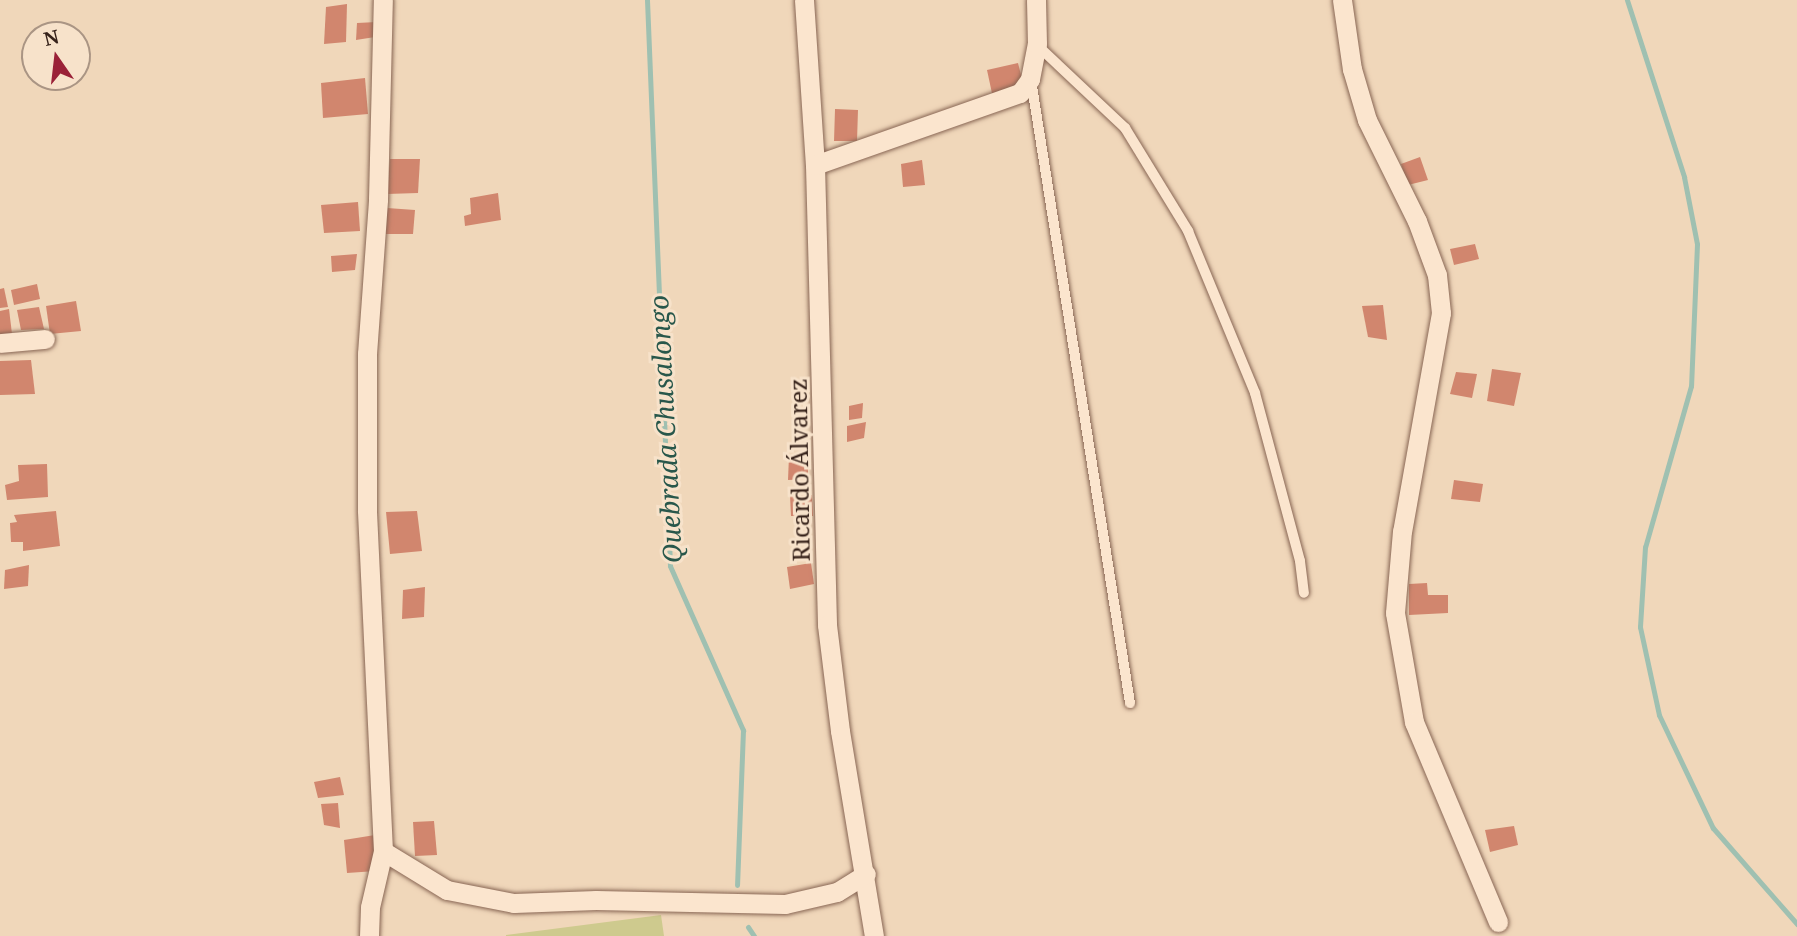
<!DOCTYPE html>
<meta charset="utf-8">
<style>
body{margin:0}
#map{position:relative;width:1797px;height:936px;overflow:hidden;background:#f0d7ba;font-family:"Noto Serif",serif}
div>[style]{position:absolute}
[style*='--x']{left:calc(var(--x)*1px);top:calc(var(--y)*1px);width:calc(var(--w)*1px);rotate:calc(var(--a)*1deg)}
.green>*{inset:0;background:#ceca8e}
.stream>*{height:5px;margin:-2.5px;padding:0 2.5px;transform-origin:2.5px;border-radius:2.5px;background:#9fc0b1}
.building>*{inset:0;background:#d1866e}
.roads{filter:drop-shadow(0 0 2px #886654) drop-shadow(0 0 2px #886654)}
.service>*{height:10px;margin:-5px;padding:0 5px;transform-origin:5px;border-radius:5px;background:#fbe5ce}
.minor>*{height:19px;margin:-9.5px;padding:0 9.5px;transform-origin:9.5px;border-radius:9.5px;background:#fbe5ce}
span{translate:-50% -50%;white-space:nowrap;text-align:center;line-height:1.15;-webkit-text-stroke:6px #f7e2ca;paint-order:stroke}
.street-label{font-size:24px;color:#36221a}
.water-label{font-size:26px;color:#28574b;font-style:italic}
.north{position:absolute;left:21px;top:21px;width:70px;height:70px;box-sizing:border-box;background:#f7e2ca;border:2px solid #aa9584;border-radius:50%;rotate:346deg;font-size:19px;font-weight:700;line-height:28px;text-align:center;color:#36221a}
.north::after{content:'';display:block;margin:auto;width:24px;height:32px;background:#9a2137;clip-path:polygon(50% 0,100% 100%,50% 72%,0 100%)}
</style>
<div id="map">
<div class="green">
<i style="clip-path:polygon(661px 915px,664px 936px,506px 936px,506px 935px)"></i>
</div>
<div class="stream">
<i style="--x:647;--y:0;--w:566;--a:87.67"></i>
<i style="--x:670;--y:566;--w:180;--a:66"></i>
<i style="--x:743;--y:730;--w:155;--a:92.2"></i>
<i style="--x:1627;--y:0;--w:186;--a:72.1"></i>
<i style="--x:1684;--y:177;--w:68;--a:79"></i>
<i style="--x:1697;--y:244;--w:142;--a:92.4"></i>
<i style="--x:1691;--y:386;--w:167;--a:105.9"></i>
<i style="--x:1645;--y:547;--w:80;--a:93.6"></i>
<i style="--x:1640;--y:627;--w:90;--a:77.8"></i>
<i style="--x:1659;--y:715;--w:125;--a:64.5"></i>
<i style="--x:1713;--y:828;--w:128;--a:48.8"></i>
<i style="--x:748;--y:927;--w:11;--a:56"></i>
</div>
<div class="building">
<i style="clip-path:polygon(347px 4px,346px 42px,324px 44px,326px 7px)"></i>
<i style="clip-path:polygon(377px 22px,375px 37px,356px 40px,357px 23px)"></i>
<i style="clip-path:polygon(1018px 63px,1024px 87px,993px 98px,987px 70px)"></i>
<i style="clip-path:polygon(365px 78px,368px 114px,323px 118px,321px 83px)"></i>
<i style="clip-path:polygon(835px 109px,858px 110px,857px 141px,834px 141px)"></i>
<i style="clip-path:polygon(1420px 157px,1428px 180px,1408px 185px,1401px 164px)"></i>
<i style="clip-path:polygon(390px 159px,420px 159px,418px 193px,387px 194px)"></i>
<i style="clip-path:polygon(922px 160px,925px 185px,903px 187px,901px 164px)"></i>
<i style="clip-path:polygon(498px 193px,501px 220px,465px 226px,464px 216px,471px 214px,470px 198px)"></i>
<i style="clip-path:polygon(358px 202px,360px 231px,324px 233px,321px 205px)"></i>
<i style="clip-path:polygon(387px 208px,415px 210px,413px 234px,386px 234px)"></i>
<i style="clip-path:polygon(1475px 244px,1479px 259px,1454px 265px,1450px 249px)"></i>
<i style="clip-path:polygon(357px 254px,355px 270px,332px 272px,331px 256px)"></i>
<i style="clip-path:polygon(37px 284px,40px 299px,14px 305px,11px 290px)"></i>
<i style="clip-path:polygon(4px 288px,8px 307px,0 308px,0 289px)"></i>
<i style="clip-path:polygon(76px 301px,81px 331px,50px 334px,46px 306px)"></i>
<i style="clip-path:polygon(1383px 305px,1387px 340px,1368px 337px,1362px 306px)"></i>
<i style="clip-path:polygon(39px 307px,44px 329px,21px 330px,17px 310px)"></i>
<i style="clip-path:polygon(9px 309px,12px 334px,0 335px,0 311px)"></i>
<i style="clip-path:polygon(31px 360px,35px 394px,0 395px,0 361px)"></i>
<i style="clip-path:polygon(1492px 369px,1521px 373px,1514px 406px,1487px 401px)"></i>
<i style="clip-path:polygon(1456px 372px,1477px 374px,1472px 398px,1450px 394px)"></i>
<i style="clip-path:polygon(863px 403px,862px 418px,849px 420px,849px 406px)"></i>
<i style="clip-path:polygon(866px 422px,864px 438px,847px 442px,847px 426px)"></i>
<i style="clip-path:polygon(789px 456px,808px 456px,808px 479px,788px 480px)"></i>
<i style="clip-path:polygon(47px 464px,48px 497px,7px 500px,5px 485px,19px 481px,18px 465px)"></i>
<i style="clip-path:polygon(1454px 480px,1483px 484px,1480px 502px,1451px 499px)"></i>
<i style="clip-path:polygon(790px 495px,812px 495px,813px 516px,791px 516px)"></i>
<i style="clip-path:polygon(56px 511px,60px 546px,23px 551px,23px 542px,11px 542px,10px 523px,17px 522px,14px 515px)"></i>
<i style="clip-path:polygon(417px 511px,422px 551px,390px 554px,386px 512px)"></i>
<i style="clip-path:polygon(811px 563px,814px 584px,790px 589px,787px 567px)"></i>
<i style="clip-path:polygon(29px 565px,28px 586px,4px 589px,5px 570px)"></i>
<i style="clip-path:polygon(1427px 583px,1428px 595px,1448px 595px,1448px 613px,1409px 615px,1409px 584px)"></i>
<i style="clip-path:polygon(425px 587px,424px 617px,402px 619px,403px 590px)"></i>
<i style="clip-path:polygon(340px 777px,344px 795px,318px 798px,314px 782px)"></i>
<i style="clip-path:polygon(338px 803px,340px 828px,324px 825px,321px 804px)"></i>
<i style="clip-path:polygon(434px 821px,437px 855px,415px 856px,413px 822px)"></i>
<i style="clip-path:polygon(1514px 826px,1518px 845px,1490px 852px,1485px 830px)"></i>
<i style="clip-path:polygon(375px 835px,376px 871px,347px 873px,344px 840px)"></i>
</div>
<div class="roads">
<div class="service">
<i style="--x:1037;--y:45;--w:121;--a:43.3"></i>
<i style="--x:1125;--y:128;--w:121;--a:58.5"></i>
<i style="--x:1188;--y:231;--w:175;--a:67.5"></i>
<i style="--x:1255;--y:393;--w:174;--a:75"></i>
<i style="--x:1300;--y:561;--w:32;--a:83"></i>
<i style="--x:1031;--y:80;--w:631;--a:80.97"></i>
</div>
<div class="minor">
<i style="--x:804;--y:0;--w:165;--a:86.2"></i>
<i style="--x:815;--y:165;--w:460;--a:88.5"></i>
<i style="--x:827;--y:625;--w:107;--a:83"></i>
<i style="--x:840;--y:731;--w:208;--a:80.6"></i>
<i style="--x:1342;--y:0;--w:70;--a:81.8"></i>
<i style="--x:1352;--y:69;--w:53;--a:73.6"></i>
<i style="--x:1367;--y:120;--w:113;--a:63.7"></i>
<i style="--x:1417;--y:221;--w:58;--a:69.7"></i>
<i style="--x:1437;--y:275;--w:38;--a:84"></i>
<i style="--x:1441;--y:313;--w:221;--a:100.1"></i>
<i style="--x:1402;--y:531;--w:82;--a:94.9"></i>
<i style="--x:1395;--y:613;--w:111;--a:80.1"></i>
<i style="--x:1414;--y:722;--w:217;--a:67.2"></i>
<i style="--x:815;--y:165;--w:217;--a:-19.4"></i>
<i style="--x:1020;--y:93;--w:17;--a:-54"></i>
<i style="--x:1030;--y:79;--w:36;--a:-79"></i>
<i style="--x:1037;--y:44;--w:44;--a:-91.3"></i>
<i style="--x:0;--y:343;--w:45;--a:-5.1"></i>
<i style="--x:383;--y:851;--w:75;--a:31.4"></i>
<i style="--x:447;--y:890;--w:68;--a:11"></i>
<i style="--x:514;--y:903;--w:82;--a:-2.1"></i>
<i style="--x:596;--y:900;--w:189;--a:1.2"></i>
<i style="--x:785;--y:904;--w:53;--a:-13"></i>
<i style="--x:837;--y:892;--w:34;--a:-32"></i>
<i style="--x:369;--y:936;--w:29;--a:-88"></i>
<i style="--x:370;--y:907;--w:57;--a:-76.9"></i>
<i style="--x:383;--y:851;--w:341;--a:-92.7"></i>
<i style="--x:367;--y:510;--w:156;--a:-90"></i>
<i style="--x:367;--y:354;--w:155;--a:-85.9"></i>
<i style="--x:378;--y:199;--w:199;--a:-88.6"></i>
</div>
</div>
<div class="street-label">
<span style="left:799px;top:470px;rotate:-91deg">Ricardo Álvarez</span>
</div>
<div class="water-label">
<span style="left:666px;top:429px;rotate:-93deg">Quebrada Chusalongo</span>
</div>
<div class="north">N</div>
</div>
